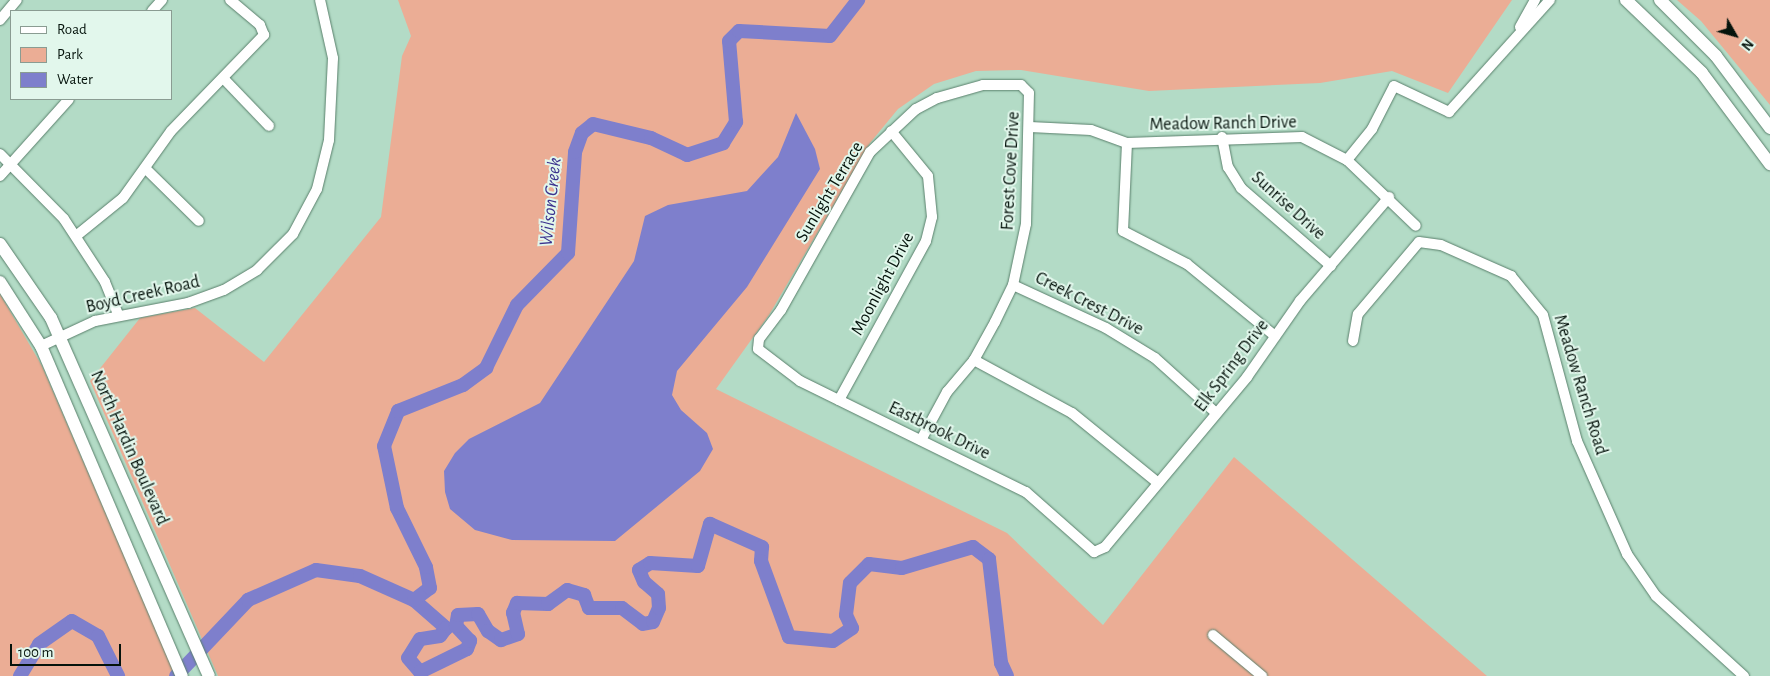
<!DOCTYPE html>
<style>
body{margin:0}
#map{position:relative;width:1770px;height:676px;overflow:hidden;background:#b3dbc6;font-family:"Alegreya Sans",sans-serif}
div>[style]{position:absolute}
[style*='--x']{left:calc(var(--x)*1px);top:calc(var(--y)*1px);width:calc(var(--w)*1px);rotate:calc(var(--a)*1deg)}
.green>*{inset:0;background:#ebad95}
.water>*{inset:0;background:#7e7fcc}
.river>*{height:14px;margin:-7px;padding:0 7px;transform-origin:7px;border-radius:7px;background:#7e7fcc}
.roads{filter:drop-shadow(0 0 1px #5a806c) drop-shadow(0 0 1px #5a806c)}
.minor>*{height:10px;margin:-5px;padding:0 5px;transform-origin:5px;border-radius:5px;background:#fff}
.major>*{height:12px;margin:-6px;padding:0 6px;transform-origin:6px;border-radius:6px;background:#fff}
span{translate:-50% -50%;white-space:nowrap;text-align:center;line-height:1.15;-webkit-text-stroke:4px #e2f7ec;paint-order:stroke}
.street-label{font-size:18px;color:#05130c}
.water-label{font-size:19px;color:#3c338e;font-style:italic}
.legend{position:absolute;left:10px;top:10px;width:162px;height:90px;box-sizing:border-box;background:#e2f7ec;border:1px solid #8a9c92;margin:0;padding:6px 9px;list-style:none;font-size:15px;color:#05130c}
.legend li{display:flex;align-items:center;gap:10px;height:25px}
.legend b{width:25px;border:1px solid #8a9c92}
.north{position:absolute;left:1710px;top:10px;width:50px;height:50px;-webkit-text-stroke:4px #e2f7ec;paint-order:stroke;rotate:128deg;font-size:14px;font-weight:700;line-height:20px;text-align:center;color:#05130c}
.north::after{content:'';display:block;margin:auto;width:18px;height:22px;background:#05130c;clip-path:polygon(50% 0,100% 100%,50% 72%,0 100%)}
.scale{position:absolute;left:10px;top:644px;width:111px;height:22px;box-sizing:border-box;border:2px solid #05130c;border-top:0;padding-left:6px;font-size:15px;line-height:18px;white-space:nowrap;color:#05130c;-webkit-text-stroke:4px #e2f7ec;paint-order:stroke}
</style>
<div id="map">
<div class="green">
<i style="clip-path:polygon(398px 0,1512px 0,1448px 93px,1392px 71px,1320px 83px,1149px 91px,1021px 70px,976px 71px,934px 84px,898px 109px,870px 143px,769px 315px,716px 389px,1007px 533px,1103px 625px,1234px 457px,1487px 676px,218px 676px,90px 381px,140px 318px,195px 308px,264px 362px,381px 217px,402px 56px,411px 36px)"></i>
<i style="clip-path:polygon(1677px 0,1770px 0,1770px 105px,1701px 21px)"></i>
<i style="clip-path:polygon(0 294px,42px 366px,176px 676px,0 676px)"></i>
</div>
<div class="water">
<i style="clip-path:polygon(796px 113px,815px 149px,820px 169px,747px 287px,677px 371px,672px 395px,681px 410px,707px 433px,713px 449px,700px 471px,615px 541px,512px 540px,475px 530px,450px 509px,445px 492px,444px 471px,455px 453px,469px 439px,540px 403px,634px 261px,645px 216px,668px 205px,747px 191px,778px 157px)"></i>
</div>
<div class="river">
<i style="--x:414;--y:600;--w:43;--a:41.2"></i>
<i style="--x:446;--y:628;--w:10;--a:127"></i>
<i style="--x:440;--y:636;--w:20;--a:171"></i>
<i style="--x:420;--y:639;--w:22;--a:122"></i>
<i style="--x:408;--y:658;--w:18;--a:49"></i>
<i style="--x:420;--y:672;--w:52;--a:-26.1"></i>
<i style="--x:467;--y:649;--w:9;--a:-69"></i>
<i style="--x:470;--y:641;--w:21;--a:-133"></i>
<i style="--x:456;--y:626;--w:11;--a:-80"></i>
<i style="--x:458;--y:615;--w:20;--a:-3"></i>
<i style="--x:478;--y:614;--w:20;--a:60"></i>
<i style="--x:488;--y:631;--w:16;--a:35"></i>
<i style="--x:501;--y:640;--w:18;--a:-19"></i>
<i style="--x:518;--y:634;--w:22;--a:-103"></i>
<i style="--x:513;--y:613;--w:11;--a:-68"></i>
<i style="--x:517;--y:603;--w:31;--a:2"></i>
<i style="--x:548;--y:604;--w:24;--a:-36"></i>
<i style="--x:567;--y:590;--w:18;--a:16"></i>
<i style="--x:584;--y:595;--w:14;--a:69"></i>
<i style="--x:589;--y:608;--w:33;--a:0"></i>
<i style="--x:622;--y:608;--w:26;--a:37"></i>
<i style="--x:643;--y:624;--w:10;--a:-11"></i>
<i style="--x:653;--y:622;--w:15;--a:-67"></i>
<i style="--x:659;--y:608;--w:14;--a:-94"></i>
<i style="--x:658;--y:594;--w:18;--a:-139"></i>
<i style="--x:644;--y:582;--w:13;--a:-113"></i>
<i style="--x:639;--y:570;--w:13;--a:-32"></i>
<i style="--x:650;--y:563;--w:48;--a:3.6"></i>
<i style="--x:698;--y:566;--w:44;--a:-74.1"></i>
<i style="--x:710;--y:524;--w:57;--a:23.9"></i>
<i style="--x:762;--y:547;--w:14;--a:94"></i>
<i style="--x:761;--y:561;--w:81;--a:69.8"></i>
<i style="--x:789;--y:637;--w:44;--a:5.2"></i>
<i style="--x:833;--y:641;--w:23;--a:-34"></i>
<i style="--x:852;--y:628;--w:14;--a:-115"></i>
<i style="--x:846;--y:615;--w:32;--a:-83"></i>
<i style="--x:850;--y:583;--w:27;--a:-45"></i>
<i style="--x:869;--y:564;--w:33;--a:7"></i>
<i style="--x:902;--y:568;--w:74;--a:-16.5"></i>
<i style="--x:973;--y:547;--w:20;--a:37"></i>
<i style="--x:989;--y:559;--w:105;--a:83.4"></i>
<i style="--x:1001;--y:663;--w:14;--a:65"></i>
<i style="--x:20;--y:676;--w:37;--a:-59"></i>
<i style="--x:39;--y:644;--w:40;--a:-34.9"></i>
<i style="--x:72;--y:621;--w:30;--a:30"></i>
<i style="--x:98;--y:636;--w:45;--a:63.4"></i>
<i style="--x:176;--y:676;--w:105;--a:-46.5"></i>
<i style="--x:248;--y:600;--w:74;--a:-23.8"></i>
<i style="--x:316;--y:570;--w:44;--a:7.8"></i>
<i style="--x:360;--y:576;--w:59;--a:24"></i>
<i style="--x:414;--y:600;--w:20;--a:-37"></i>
<i style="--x:430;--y:588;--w:21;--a:-101"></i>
<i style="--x:426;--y:567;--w:66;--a:-116.2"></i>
<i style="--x:397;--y:508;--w:63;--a:-101.8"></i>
<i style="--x:384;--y:446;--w:38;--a:-68"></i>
<i style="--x:398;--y:411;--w:70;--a:-21.8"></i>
<i style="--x:463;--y:385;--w:29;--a:-36"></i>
<i style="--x:486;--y:368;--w:70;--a:-63.8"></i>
<i style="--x:517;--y:305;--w:73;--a:-45.6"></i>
<i style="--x:568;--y:253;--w:101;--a:-86"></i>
<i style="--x:575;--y:152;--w:20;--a:-70"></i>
<i style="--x:582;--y:133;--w:14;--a:-39"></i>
<i style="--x:593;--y:124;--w:60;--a:13.6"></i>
<i style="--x:651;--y:138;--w:40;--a:25"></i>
<i style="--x:687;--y:155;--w:38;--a:-18"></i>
<i style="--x:723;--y:143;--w:25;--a:-58"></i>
<i style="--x:736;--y:122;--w:81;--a:-94.9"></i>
<i style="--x:729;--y:41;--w:14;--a:-45"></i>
<i style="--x:739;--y:31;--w:91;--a:3.1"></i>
<i style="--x:830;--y:36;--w:46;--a:-52.1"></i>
</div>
<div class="roads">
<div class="minor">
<i style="--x:152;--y:11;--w:15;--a:-48"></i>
<i style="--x:0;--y:20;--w:26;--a:-50"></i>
<i style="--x:1520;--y:27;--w:31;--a:-61"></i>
<i style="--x:224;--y:79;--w:65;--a:46.2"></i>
<i style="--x:1030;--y:127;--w:61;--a:2.8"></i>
<i style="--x:1091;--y:130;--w:38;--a:20"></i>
<i style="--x:1127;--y:143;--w:175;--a:-2"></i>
<i style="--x:1302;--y:137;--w:51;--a:27.1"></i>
<i style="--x:1347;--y:160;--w:95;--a:43.7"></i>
<i style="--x:1222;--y:137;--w:31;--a:79"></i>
<i style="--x:1228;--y:167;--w:25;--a:58"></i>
<i style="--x:1241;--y:188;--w:119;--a:40.9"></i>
<i style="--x:1127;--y:143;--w:88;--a:92.6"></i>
<i style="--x:1123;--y:231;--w:72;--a:27.3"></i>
<i style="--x:1187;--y:264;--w:114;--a:39.3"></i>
<i style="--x:0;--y:154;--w:91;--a:45.4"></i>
<i style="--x:64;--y:219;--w:75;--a:56.9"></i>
<i style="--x:105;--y:282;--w:35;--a:68"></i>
<i style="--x:1347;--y:160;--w:40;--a:-51"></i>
<i style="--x:1372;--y:129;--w:48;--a:-62.9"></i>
<i style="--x:1394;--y:86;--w:61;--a:25.3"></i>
<i style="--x:1449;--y:112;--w:151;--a:-48"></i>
<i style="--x:146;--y:169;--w:74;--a:44.5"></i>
<i style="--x:0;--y:176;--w:103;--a:-48.1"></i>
<i style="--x:76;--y:236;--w:60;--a:-39"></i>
<i style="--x:123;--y:198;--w:82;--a:-54.4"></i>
<i style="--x:171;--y:131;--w:134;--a:-45.9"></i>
<i style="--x:264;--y:35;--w:11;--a:-112"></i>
<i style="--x:260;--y:25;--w:39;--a:-140"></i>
<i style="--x:1013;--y:285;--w:102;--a:24.8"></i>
<i style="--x:1106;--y:328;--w:57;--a:31.5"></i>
<i style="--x:1155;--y:358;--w:82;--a:42"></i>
<i style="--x:1353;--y:341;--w:27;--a:-80"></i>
<i style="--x:1358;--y:314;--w:94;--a:-49.7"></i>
<i style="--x:1419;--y:242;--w:22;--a:8"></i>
<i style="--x:1441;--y:245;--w:77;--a:23.9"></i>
<i style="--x:1511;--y:276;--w:50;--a:50.6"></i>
<i style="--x:1543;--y:315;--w:131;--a:74.9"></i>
<i style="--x:1577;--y:441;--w:124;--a:66.1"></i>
<i style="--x:1627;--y:554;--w:51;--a:55.4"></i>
<i style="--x:1656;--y:596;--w:119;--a:42.3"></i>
<i style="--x:41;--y:346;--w:60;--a:-24.8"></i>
<i style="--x:95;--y:321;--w:95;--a:-11"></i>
<i style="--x:188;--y:303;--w:38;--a:-20"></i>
<i style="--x:224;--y:290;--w:39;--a:-31"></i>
<i style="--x:257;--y:270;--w:51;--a:-45"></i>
<i style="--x:293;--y:234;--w:51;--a:-61.9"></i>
<i style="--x:317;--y:189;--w:50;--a:-76.2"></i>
<i style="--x:329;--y:140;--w:82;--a:-87.2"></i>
<i style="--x:333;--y:58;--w:59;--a:-102.6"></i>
<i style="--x:974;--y:360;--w:111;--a:28.4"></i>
<i style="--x:1072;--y:413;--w:111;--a:39.1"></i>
<i style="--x:839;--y:400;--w:181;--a:-61.3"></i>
<i style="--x:926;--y:241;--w:25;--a:-76"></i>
<i style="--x:932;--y:217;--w:41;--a:-95.6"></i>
<i style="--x:928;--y:176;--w:58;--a:-129.4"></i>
<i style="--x:921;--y:440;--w:55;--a:-61.6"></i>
<i style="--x:947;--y:392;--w:42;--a:-49.8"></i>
<i style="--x:974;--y:360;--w:43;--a:-61.1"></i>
<i style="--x:995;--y:322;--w:41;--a:-64.1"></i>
<i style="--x:1013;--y:285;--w:62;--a:-78"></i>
<i style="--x:1026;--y:224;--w:131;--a:-88.7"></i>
<i style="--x:1029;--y:93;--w:11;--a:-135"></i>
<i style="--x:1021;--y:85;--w:38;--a:180"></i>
<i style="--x:983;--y:85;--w:48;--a:164.2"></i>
<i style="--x:937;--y:98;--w:24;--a:152"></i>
<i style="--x:916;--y:109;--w:63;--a:136.9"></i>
<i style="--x:870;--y:152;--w:181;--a:119.4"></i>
<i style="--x:781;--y:310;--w:36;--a:127"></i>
<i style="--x:759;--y:339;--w:10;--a:96"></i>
<i style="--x:758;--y:349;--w:53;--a:37.3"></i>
<i style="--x:800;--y:381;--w:252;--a:26.2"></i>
<i style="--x:1026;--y:492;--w:91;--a:41.4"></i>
<i style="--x:1094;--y:552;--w:12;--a:-24"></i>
<i style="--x:1105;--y:547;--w:222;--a:-50.1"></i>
<i style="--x:1247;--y:377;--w:93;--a:-55.1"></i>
<i style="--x:1300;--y:301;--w:137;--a:-49.4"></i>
<i style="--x:1213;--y:635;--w:64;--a:39.9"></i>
</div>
<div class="major">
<i style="--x:1626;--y:0;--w:105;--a:43.8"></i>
<i style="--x:1702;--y:73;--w:114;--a:53.2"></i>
<i style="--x:1660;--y:0;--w:79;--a:45"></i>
<i style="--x:1716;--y:56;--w:90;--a:53.1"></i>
<i style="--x:0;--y:244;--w:90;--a:55.4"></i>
<i style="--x:51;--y:318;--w:391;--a:66.2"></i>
<i style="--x:0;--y:282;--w:76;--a:57.4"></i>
<i style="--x:41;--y:346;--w:359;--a:66.9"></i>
</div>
</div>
<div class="street-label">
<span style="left:1223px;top:124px;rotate:-1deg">Meadow Ranch Drive</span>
<span style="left:1011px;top:171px;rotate:-87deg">Forest Cove Drive</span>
<span style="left:830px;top:192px;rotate:-59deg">Sunlight Terrace</span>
<span style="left:1288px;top:206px;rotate:42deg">Sunrise Drive</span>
<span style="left:883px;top:284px;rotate:-62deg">Moonlight Drive</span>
<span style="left:143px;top:295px;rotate:-13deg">Boyd Creek Road</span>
<span style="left:1089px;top:304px;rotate:27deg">Creek Crest Drive</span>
<span style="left:1232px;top:366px;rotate:-53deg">Elk Spring Drive</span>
<span style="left:1580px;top:385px;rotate:73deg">Meadow Ranch Road</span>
<span style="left:939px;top:431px;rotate:26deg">Eastbrook Drive</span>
<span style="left:129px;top:448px;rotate:66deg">North Hardin Boulevard</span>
</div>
<div class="water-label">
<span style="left:551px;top:202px;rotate:-84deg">Wilson Creek</span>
</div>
<ul class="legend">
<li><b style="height:6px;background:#fff"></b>Road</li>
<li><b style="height:14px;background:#ebad95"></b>Park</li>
<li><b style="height:14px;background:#7e7fcc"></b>Water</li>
</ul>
<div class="north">N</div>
<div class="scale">100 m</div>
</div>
